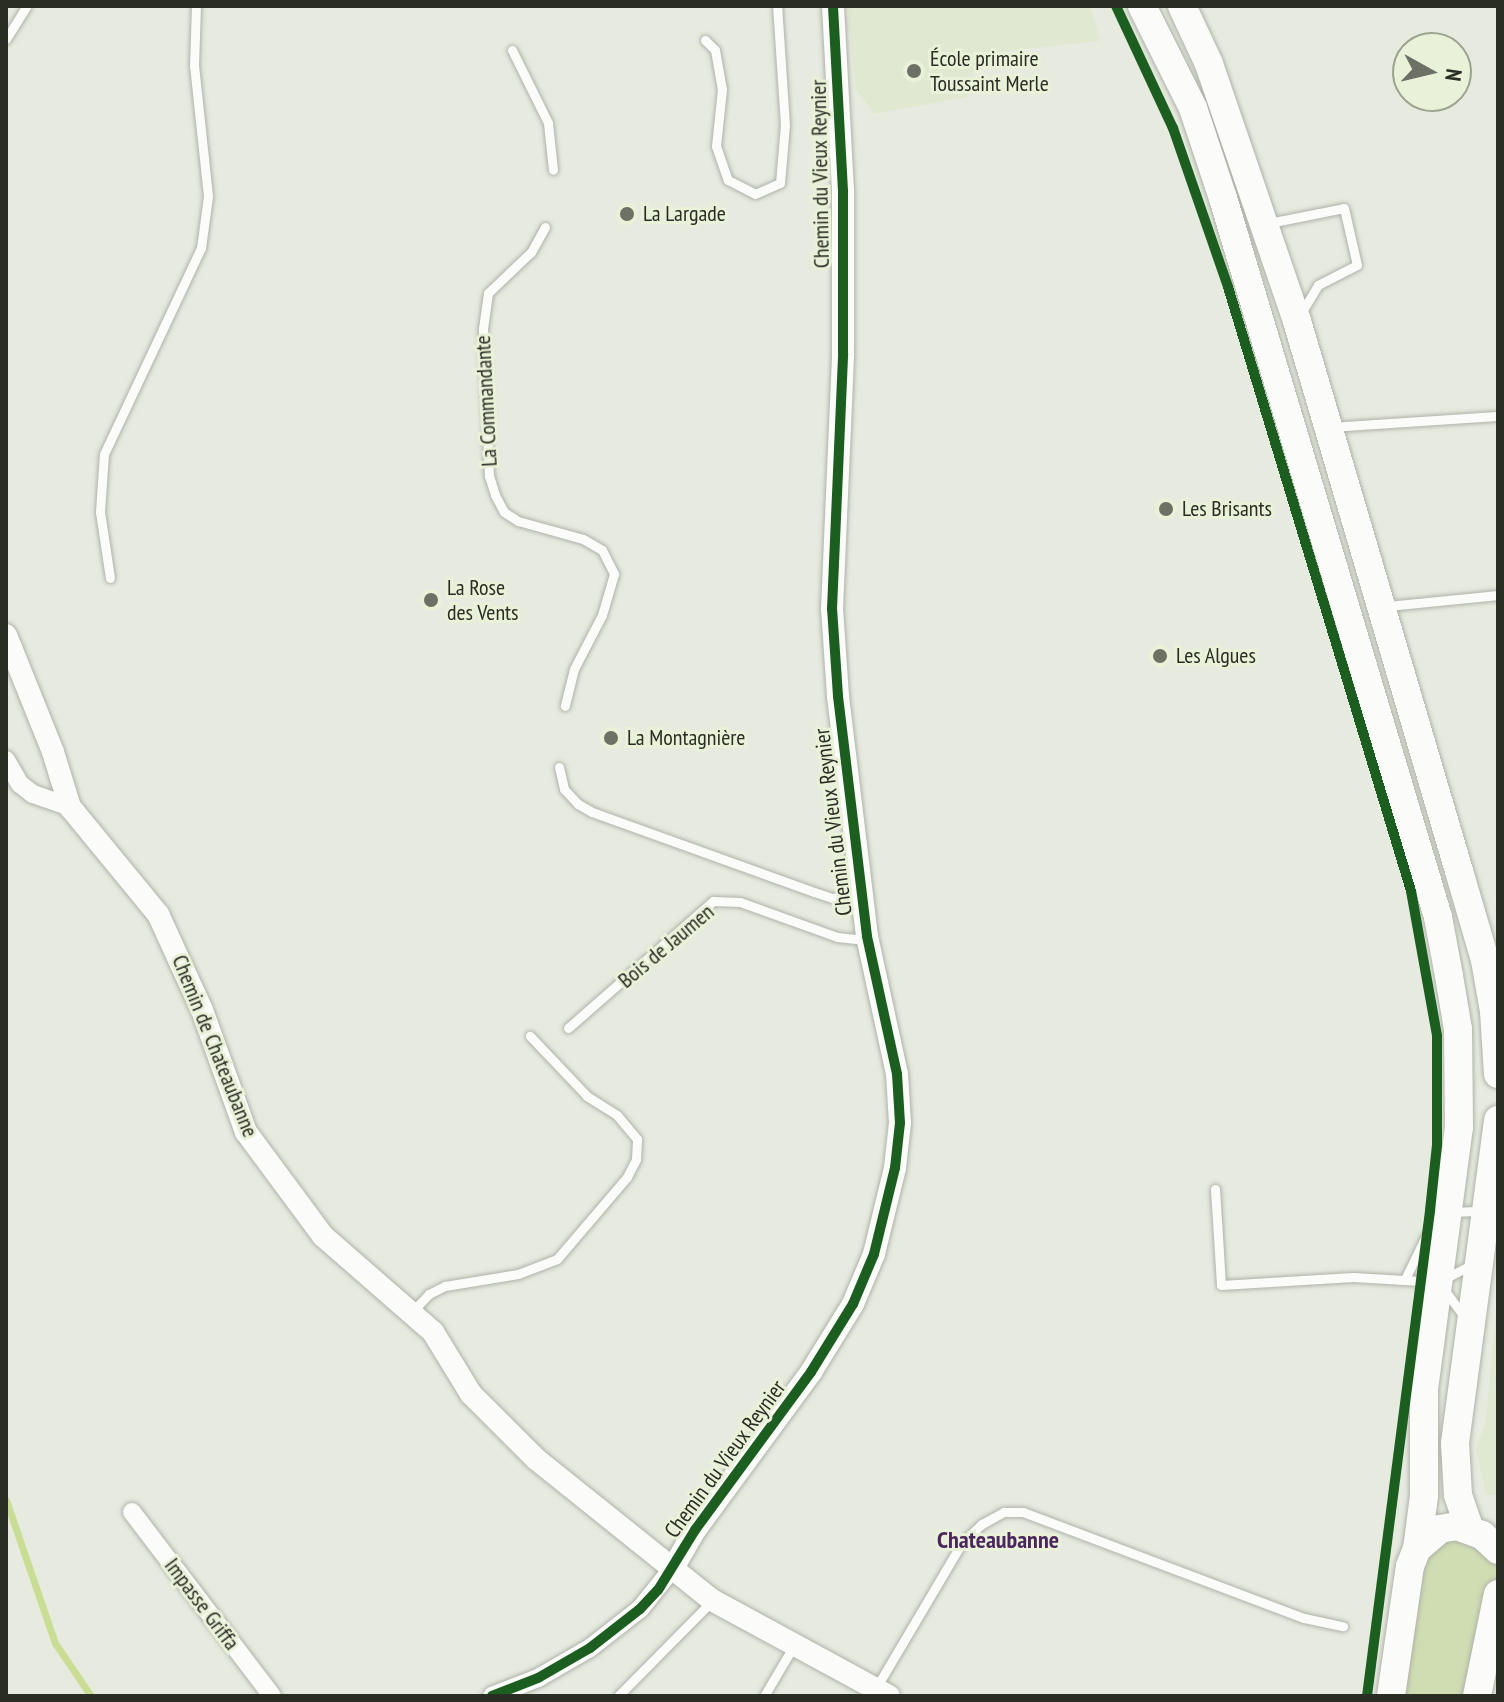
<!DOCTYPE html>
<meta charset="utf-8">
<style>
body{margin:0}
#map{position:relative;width:1504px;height:1702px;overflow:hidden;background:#e7ebdf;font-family:"PT Sans Narrow",sans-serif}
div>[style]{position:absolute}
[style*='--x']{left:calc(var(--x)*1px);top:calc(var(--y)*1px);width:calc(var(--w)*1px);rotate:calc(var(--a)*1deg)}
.built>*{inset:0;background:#e1e8d2}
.green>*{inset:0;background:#d0ddb2}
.stream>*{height:7px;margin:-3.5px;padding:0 3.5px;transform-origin:3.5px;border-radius:3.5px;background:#cadd95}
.roads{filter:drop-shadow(0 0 2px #afb2a9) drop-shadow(0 0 2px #afb2a9)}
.service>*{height:9px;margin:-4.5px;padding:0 4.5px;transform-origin:4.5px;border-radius:4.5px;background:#fbfcfa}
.minor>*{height:18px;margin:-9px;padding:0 9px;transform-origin:9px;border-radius:9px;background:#fbfcfa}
.tertiary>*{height:22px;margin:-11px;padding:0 11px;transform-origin:11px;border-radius:11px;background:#fbfcfa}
.primary>*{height:28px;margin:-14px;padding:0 14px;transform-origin:14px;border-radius:14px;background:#fbfcfa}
.cycleway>*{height:10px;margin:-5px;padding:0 5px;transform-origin:5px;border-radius:5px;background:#1b5e20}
.dots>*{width:22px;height:22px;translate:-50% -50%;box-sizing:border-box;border:4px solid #e9f1d9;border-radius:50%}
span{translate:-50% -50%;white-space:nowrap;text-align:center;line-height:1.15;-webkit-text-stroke:6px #e9f1d9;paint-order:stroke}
.poi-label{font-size:22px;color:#2a2d24}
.left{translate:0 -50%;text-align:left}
.street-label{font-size:22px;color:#2a2d24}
.neighbourhood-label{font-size:24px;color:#4b265d;font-weight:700}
.frame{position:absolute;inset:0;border:8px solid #2a2d24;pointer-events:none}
.north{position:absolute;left:1392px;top:32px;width:80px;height:80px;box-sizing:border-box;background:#e9f1d9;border:2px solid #9da391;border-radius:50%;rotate:98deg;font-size:22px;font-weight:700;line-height:32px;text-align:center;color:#2a2d24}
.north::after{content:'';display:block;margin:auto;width:28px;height:36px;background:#6c7065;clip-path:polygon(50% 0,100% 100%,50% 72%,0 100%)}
</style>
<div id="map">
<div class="built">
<i style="clip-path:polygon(847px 6px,1090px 6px,1100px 41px,978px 54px,967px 97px,874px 114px,856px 89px)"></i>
<i style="clip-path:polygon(1498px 1289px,1498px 1495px,1486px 1495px,1476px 1449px,1486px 1419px)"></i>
</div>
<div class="green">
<i style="clip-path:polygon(1440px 1529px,1498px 1550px,1498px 1594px,1477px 1696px,1391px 1696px,1410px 1566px)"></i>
</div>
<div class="stream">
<i style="--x:6;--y:1500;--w:151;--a:71.1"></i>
<i style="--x:55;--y:1643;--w:64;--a:55.8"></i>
</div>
<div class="roads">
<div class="service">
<i style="--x:6;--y:39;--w:39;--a:-58"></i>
<i style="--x:705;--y:40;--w:14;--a:45"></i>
<i style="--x:715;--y:50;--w:40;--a:80"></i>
<i style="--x:722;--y:89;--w:57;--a:96"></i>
<i style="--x:716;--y:146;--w:36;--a:71"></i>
<i style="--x:728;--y:180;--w:30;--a:27"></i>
<i style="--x:755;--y:194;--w:27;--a:-24"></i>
<i style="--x:780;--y:183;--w:58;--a:-85.1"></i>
<i style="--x:785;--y:125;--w:119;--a:-93.8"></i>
<i style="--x:512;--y:50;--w:81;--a:63.7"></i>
<i style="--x:548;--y:123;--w:47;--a:83.9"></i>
<i style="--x:1269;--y:223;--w:76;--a:-11.3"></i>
<i style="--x:1344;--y:208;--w:58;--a:77.2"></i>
<i style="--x:1357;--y:265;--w:44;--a:152.9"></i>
<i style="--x:1318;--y:285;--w:35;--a:121"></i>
<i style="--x:545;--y:227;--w:29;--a:119"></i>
<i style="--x:531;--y:252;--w:59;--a:136.4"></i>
<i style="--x:488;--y:293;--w:36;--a:98"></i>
<i style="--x:483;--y:329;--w:147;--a:87.7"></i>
<i style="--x:489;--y:476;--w:20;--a:72"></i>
<i style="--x:495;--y:495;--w:19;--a:62"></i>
<i style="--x:504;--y:512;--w:17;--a:33"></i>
<i style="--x:518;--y:521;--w:67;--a:15.5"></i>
<i style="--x:583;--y:539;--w:22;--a:30"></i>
<i style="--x:602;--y:550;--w:27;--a:63"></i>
<i style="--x:614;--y:574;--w:43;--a:106.3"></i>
<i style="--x:602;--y:615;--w:61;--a:117.4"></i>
<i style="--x:574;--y:669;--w:38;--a:104"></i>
<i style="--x:1331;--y:427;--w:165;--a:-3.8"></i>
<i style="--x:110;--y:578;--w:67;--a:-98.6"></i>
<i style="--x:100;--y:512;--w:58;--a:-86.1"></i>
<i style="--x:104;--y:454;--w:228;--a:-64.8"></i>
<i style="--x:201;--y:248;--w:52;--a:-82.3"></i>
<i style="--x:208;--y:196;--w:131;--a:-96.1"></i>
<i style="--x:194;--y:66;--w:60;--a:-88.1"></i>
<i style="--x:1387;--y:606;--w:112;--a:-5.7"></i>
<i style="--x:559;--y:767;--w:23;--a:77"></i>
<i style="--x:564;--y:789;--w:21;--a:47"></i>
<i style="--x:578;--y:804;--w:16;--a:30"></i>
<i style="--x:592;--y:812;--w:236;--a:19.8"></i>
<i style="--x:814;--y:892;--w:20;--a:18"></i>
<i style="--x:833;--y:898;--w:28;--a:-8"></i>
<i style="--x:568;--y:1028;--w:193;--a:-41.2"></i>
<i style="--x:713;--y:901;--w:27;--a:2"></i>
<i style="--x:740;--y:902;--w:103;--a:19.8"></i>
<i style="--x:837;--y:937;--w:31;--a:6"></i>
<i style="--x:1215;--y:1189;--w:96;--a:86.4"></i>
<i style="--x:1221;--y:1285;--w:132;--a:-3.5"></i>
<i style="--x:1353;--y:1277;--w:85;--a:3.4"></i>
<i style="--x:1438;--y:1282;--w:39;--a:-27"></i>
<i style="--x:1451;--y:1212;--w:33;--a:-2"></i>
<i style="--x:1405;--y:1279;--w:46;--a:-64"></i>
<i style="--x:1425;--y:1238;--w:18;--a:-49"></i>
<i style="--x:1445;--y:1291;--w:34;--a:53"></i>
<i style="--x:412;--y:1312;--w:25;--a:-47"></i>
<i style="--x:429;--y:1294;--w:18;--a:-27"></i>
<i style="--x:445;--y:1286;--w:74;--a:-9.3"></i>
<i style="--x:518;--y:1274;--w:42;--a:-21"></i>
<i style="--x:557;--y:1259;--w:108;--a:-49.5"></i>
<i style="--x:627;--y:1177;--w:20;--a:-63"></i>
<i style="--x:636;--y:1159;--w:20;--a:-87"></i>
<i style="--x:637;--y:1139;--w:31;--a:-130"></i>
<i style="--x:617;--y:1115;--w:36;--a:-148"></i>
<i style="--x:587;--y:1096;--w:83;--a:-133.5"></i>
<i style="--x:876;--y:1688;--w:167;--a:-59.4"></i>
<i style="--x:961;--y:1544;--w:29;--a:-44"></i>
<i style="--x:982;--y:1524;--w:25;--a:-29"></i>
<i style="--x:1004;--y:1512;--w:19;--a:0"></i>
<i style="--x:1023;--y:1512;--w:300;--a:20.7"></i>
<i style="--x:1304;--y:1618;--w:40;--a:12"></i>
<i style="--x:618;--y:1696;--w:132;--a:-45.3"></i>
<i style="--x:764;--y:1696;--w:57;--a:-59.4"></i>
</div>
<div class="minor">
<i style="--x:6;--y:760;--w:28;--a:60"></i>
<i style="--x:20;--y:784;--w:16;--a:38"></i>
<i style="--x:33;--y:794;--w:39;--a:19"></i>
<i style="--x:132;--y:1512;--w:231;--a:52.7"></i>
<i style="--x:492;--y:1696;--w:49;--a:-21.4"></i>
<i style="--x:538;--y:1678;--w:60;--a:-30"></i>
<i style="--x:590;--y:1648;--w:63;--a:-38"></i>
<i style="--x:640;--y:1609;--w:53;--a:-51.2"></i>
</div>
<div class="tertiary">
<i style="--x:6;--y:635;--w:126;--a:68.1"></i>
<i style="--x:53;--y:752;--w:58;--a:72.8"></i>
<i style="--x:70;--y:807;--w:139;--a:50.6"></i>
<i style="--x:158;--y:914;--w:106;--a:65.4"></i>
<i style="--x:202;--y:1010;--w:130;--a:70.2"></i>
<i style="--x:246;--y:1132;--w:129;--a:53.5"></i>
<i style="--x:323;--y:1236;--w:146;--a:41.1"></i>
<i style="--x:433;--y:1332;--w:73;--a:58.5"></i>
<i style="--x:471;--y:1394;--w:92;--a:45"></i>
<i style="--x:536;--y:1459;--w:226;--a:38.7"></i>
<i style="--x:712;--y:1600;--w:201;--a:28.5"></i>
<i style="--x:673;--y:1568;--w:44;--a:-59.9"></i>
<i style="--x:695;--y:1530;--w:196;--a:-53.7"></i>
<i style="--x:811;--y:1372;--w:80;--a:-58.3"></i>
<i style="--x:853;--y:1304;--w:54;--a:-67.2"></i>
<i style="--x:874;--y:1254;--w:89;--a:-76.3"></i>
<i style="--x:895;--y:1168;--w:45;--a:-83.7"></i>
<i style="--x:900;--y:1123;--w:49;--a:-93.5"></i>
<i style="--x:897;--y:1074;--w:141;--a:-102.3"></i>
<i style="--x:867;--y:936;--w:242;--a:-96.9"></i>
<i style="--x:838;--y:696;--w:87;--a:-93.9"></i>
<i style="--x:832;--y:609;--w:256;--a:-87.5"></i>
<i style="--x:843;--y:353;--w:162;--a:-90"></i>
<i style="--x:843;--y:191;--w:185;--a:-93.1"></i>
</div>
<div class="primary">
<i style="--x:1142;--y:6;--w:114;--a:63.4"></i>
<i style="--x:1193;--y:108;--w:95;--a:71.6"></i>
<i style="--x:1223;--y:198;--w:750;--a:73.35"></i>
<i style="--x:1438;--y:917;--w:60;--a:79.4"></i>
<i style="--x:1449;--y:976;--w:54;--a:80.4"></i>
<i style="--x:1458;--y:1029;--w:98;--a:89.4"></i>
<i style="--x:1459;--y:1127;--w:264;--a:97.6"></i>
<i style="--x:1424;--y:1389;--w:107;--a:90"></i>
<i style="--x:1424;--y:1496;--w:53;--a:97.5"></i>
<i style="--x:1182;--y:6;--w:64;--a:65"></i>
<i style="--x:1209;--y:64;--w:272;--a:71.1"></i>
<i style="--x:1297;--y:321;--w:573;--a:73.59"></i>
<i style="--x:1459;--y:871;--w:93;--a:73.7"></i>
<i style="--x:1485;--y:960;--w:52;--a:80"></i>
<i style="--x:1494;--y:1011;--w:63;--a:86.4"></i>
<i style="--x:1470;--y:1530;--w:37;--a:-109"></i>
<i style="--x:1458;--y:1495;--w:52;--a:-93.3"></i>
<i style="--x:1455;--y:1443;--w:326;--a:-82.4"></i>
<i style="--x:1391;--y:1696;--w:131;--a:-81.7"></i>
<i style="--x:1410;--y:1566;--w:18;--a:-68"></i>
<i style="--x:1417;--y:1549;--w:30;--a:-41"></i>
<i style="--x:1440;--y:1529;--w:17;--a:-10"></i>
<i style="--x:1457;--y:1526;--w:27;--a:20"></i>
<i style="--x:1482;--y:1535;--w:22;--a:43"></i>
<i style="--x:1477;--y:1696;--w:104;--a:-78.4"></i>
</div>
</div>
<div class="cycleway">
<i style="--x:1116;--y:6;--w:135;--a:65"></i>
<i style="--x:1173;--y:128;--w:168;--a:70.9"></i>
<i style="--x:1228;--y:287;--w:631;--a:73.14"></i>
<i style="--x:1411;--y:891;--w:147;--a:79.8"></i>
<i style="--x:1437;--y:1036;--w:109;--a:90"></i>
<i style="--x:1437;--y:1145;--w:66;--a:96.1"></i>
<i style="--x:1430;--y:1211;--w:489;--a:97.4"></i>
<i style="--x:492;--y:1696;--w:49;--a:-21.4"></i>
<i style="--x:538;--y:1678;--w:60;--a:-30"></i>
<i style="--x:590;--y:1648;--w:63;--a:-38"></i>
<i style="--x:640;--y:1609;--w:26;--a:-47"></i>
<i style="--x:658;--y:1590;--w:70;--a:-58.3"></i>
<i style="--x:695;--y:1530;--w:196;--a:-53.7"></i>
<i style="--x:811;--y:1372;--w:80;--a:-58.3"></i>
<i style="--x:853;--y:1304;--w:54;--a:-67.2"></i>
<i style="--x:874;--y:1254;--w:89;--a:-76.3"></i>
<i style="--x:895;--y:1168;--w:45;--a:-83.7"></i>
<i style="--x:900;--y:1123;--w:49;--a:-93.5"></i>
<i style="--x:897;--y:1074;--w:141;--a:-102.3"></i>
<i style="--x:867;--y:936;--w:242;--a:-96.9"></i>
<i style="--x:838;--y:696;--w:87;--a:-93.9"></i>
<i style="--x:832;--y:609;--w:256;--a:-87.5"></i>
<i style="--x:843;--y:353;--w:162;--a:-90"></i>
<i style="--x:843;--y:191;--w:185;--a:-93.1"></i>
</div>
<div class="dots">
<i style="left:914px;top:71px;background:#6c7065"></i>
<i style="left:627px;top:214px;background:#6c7065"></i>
<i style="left:1166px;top:509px;background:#6c7065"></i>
<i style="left:431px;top:600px;background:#6c7065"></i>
<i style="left:1160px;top:656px;background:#6c7065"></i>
<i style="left:611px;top:738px;background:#6c7065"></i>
</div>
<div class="poi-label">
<span class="left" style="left:930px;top:71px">École primaire<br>Toussaint Merle</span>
<span class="left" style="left:643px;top:214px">La Largade</span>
<span class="left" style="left:1182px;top:509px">Les Brisants</span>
<span class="left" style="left:447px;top:600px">La Rose<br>des Vents</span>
<span class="left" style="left:1176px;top:656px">Les Algues</span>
<span class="left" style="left:627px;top:738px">La Montagnière</span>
</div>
<div class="street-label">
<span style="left:820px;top:174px;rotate:-91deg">Chemin du Vieux Reynier</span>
<span style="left:486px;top:401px;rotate:-93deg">La Commandante</span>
<span style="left:833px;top:822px;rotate:-97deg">Chemin du Vieux Reynier</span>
<span style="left:666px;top:946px;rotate:-40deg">Bois de Jaumen</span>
<span style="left:215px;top:1046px;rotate:68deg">Chemin de Chateaubanne</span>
<span style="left:725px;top:1459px;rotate:-54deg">Chemin du Vieux Reynier</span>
<span style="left:202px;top:1604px;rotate:53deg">Impasse Griffa</span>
</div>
<div class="neighbourhood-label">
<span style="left:998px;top:1540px">Chateaubanne</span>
</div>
<div class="frame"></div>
<div class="north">N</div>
</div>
